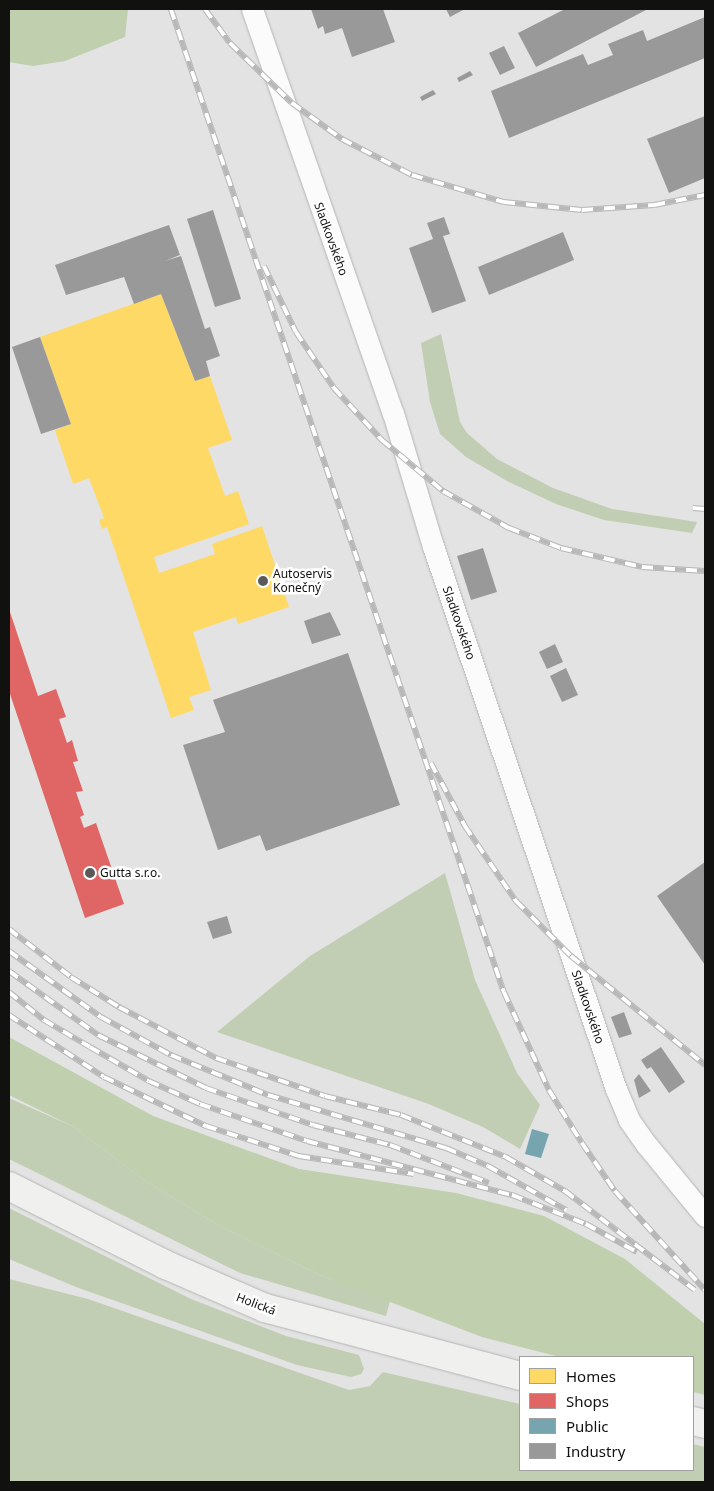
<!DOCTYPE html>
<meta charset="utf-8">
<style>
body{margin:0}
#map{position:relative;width:714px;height:1491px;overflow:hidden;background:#e2e3e2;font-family:"Noto Sans",sans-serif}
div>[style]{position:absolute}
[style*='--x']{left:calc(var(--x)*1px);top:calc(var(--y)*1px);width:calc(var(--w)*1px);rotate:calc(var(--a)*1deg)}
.green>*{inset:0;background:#c2ceb3}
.forest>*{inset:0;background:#c0cfae}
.homes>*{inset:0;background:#ffd966}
.shops>*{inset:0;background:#e06666}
.public>*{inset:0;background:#76a5af}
.industry>*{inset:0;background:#999}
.roads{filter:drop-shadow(0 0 1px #b5b5b5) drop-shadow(0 0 1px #b5b5b5)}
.street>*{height:21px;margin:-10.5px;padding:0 10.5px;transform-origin:10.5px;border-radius:10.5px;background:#fbfbfb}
.secondary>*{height:28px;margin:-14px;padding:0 14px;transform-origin:14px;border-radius:14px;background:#f0f1ee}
.rail>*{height:5.5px;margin-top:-2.75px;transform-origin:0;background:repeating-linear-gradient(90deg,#fff 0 11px,#b8b8b8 0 22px);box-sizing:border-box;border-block:1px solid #b8b8b8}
.dots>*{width:14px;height:14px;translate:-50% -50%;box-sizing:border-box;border:2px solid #fff;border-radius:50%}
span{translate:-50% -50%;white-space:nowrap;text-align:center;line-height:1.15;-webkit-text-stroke:5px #fff;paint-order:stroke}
.street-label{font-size:12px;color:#111110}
.poi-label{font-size:12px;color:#111110}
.left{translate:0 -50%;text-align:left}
.frame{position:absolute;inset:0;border:10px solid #111110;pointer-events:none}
.legend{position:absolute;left:519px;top:1356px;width:175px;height:115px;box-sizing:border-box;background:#fff;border:1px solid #a0a09f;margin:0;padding:6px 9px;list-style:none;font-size:15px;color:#111110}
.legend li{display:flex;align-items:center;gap:10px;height:25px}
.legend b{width:25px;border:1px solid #a0a09f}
</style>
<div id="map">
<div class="green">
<i style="clip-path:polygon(441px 334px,460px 422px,467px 433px,497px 459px,553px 488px,612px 509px,697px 522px,692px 533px,604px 520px,556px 504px,507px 481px,466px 457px,440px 434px,430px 402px,421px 343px)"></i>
<i style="clip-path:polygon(445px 873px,475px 980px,517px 1073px,540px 1105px,520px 1149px,483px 1127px,426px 1103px,217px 1032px,310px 956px)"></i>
<i style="clip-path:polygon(9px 1098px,74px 1127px,144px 1180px,220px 1226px,322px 1276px,390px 1301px,386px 1316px,240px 1273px,9px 1159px)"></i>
<i style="clip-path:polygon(9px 1208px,191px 1299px,286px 1336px,359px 1355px,364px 1369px,361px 1374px,351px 1377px,297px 1365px,76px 1287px,9px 1259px)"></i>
<i style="clip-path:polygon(9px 1279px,88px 1299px,349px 1390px,370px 1386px,383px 1372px,520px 1404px,520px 1470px,693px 1470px,693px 1444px,705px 1447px,705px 1482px,9px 1482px)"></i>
</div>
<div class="forest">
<i style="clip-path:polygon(9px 9px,128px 9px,125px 37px,65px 61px,33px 66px,9px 62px)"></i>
<i style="clip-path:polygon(9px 1037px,153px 1116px,299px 1169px,456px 1193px,544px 1216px,625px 1259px,705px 1324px,705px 1395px,693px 1392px,693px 1357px,560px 1357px,482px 1337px,322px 1276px,220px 1226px,144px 1180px,74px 1127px,9px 1095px)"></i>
</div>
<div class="homes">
<i style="clip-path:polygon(161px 294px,195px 381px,210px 376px,232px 440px,208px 448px,225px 496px,238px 491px,249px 524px,154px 557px,159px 573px,215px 554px,212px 544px,262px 526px,289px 607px,238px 624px,236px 617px,193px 632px,211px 690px,189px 697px,194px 710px,171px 718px,107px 527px,102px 529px,99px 520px,104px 518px,89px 478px,73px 484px,55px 430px,71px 424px,40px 337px)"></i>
</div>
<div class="shops">
<i style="clip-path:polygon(9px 609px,38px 696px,56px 689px,66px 717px,59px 719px,67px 743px,72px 740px,78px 761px,73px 762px,83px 791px,76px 792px,84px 815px,80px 817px,84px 828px,96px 823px,124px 904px,85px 918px,9px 691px)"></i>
</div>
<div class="public">
<i style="clip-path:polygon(532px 1129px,549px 1134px,541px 1158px,525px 1154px)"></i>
</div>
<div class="industry">
<i style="clip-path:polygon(311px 9px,383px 9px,395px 42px,352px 57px,342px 28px,325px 34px,323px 26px,318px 29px)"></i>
<i style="clip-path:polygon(446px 9px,465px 9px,450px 17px)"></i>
<i style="clip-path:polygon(565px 9px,648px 9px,536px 67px,518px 33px)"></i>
<i style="clip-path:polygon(705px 17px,705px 58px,509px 138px,491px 91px,583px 54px,588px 65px,613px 55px,608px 44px,643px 30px,647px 41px)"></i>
<i style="clip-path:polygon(504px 46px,515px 68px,500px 75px,489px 53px)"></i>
<i style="clip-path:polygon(470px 71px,473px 75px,459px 82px,457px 78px)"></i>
<i style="clip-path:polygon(433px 90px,436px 94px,422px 101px,420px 97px)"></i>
<i style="clip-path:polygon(705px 116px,705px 178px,669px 193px,647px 139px)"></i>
<i style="clip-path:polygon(213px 210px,241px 299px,215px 307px,187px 219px)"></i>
<i style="clip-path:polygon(444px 217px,450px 234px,443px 236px,466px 301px,432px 313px,409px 248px,433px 239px,427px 223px)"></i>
<i style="clip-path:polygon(169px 225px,180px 255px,165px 261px,181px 256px,205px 329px,210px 327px,220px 356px,206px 361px,210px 376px,195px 381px,161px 294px,134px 304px,124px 277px,66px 295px,55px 265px)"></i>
<i style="clip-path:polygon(563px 232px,574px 260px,489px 295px,478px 267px)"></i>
<i style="clip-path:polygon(40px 337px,71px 424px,41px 434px,12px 347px)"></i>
<i style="clip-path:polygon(483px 548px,497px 592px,471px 600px,457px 556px)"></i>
<i style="clip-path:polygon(330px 612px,341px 635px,312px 644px,304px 621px)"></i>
<i style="clip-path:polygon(555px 644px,563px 662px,547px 669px,539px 652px)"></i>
<i style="clip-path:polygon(348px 653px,400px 805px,266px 851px,260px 835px,218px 850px,183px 745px,225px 732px,213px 700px)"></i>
<i style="clip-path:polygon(566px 668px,578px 695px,562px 702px,550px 676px)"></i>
<i style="clip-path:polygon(705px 862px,705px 965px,657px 896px)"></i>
<i style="clip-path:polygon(227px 916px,232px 933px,213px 939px,207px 922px)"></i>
<i style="clip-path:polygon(624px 1012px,632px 1034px,619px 1038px,611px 1017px)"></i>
<i style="clip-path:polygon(661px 1047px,685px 1082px,669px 1093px,651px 1067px,647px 1069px,641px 1060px)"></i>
<i style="clip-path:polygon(639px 1074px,651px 1091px,639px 1098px,634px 1080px)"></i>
</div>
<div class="roads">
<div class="street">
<i style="--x:252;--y:9;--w:428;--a:70.8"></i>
<i style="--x:393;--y:413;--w:139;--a:73.3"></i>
<i style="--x:433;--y:546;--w:573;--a:71.38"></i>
<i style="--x:616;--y:1089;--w:34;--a:67"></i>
<i style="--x:629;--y:1120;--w:29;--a:55"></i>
<i style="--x:646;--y:1144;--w:93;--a:50.7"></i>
</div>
<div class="secondary">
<i style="--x:9;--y:1186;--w:176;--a:26.7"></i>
<i style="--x:166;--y:1265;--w:108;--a:23.5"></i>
<i style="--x:265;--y:1308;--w:264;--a:14.9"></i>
<i style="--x:693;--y:1421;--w:12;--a:14"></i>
</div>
</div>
<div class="rail">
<i style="--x:171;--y:9;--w:1038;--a:71.29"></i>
<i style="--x:504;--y:992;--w:108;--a:65.3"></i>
<i style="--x:549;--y:1090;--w:62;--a:58.1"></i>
<i style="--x:582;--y:1143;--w:58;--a:55.5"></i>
<i style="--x:615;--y:1191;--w:134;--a:47.7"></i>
<i style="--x:205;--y:9;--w:42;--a:53.7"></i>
<i style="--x:230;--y:43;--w:86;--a:44.1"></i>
<i style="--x:292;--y:103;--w:62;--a:35.8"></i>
<i style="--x:342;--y:139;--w:79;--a:27.2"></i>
<i style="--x:412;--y:175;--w:96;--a:16.4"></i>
<i style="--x:504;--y:202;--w:78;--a:5.9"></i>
<i style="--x:582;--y:210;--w:72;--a:-4"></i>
<i style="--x:654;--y:205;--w:52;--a:-11.1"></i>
<i style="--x:264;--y:266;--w:73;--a:64.1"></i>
<i style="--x:296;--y:332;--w:68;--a:55.8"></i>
<i style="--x:334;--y:388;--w:71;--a:47.3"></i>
<i style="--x:382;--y:440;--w:80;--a:39.9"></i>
<i style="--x:443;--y:491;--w:76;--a:29.3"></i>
<i style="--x:509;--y:528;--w:56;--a:21"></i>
<i style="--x:561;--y:548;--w:83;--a:13.2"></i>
<i style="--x:642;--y:567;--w:63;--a:3.6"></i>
<i style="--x:693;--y:508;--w:12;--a:5"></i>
<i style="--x:431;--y:763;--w:72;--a:61.6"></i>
<i style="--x:465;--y:826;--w:91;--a:55.8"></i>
<i style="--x:516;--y:901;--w:78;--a:45"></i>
<i style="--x:571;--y:956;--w:173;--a:39.1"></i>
<i style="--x:9;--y:929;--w:78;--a:37.7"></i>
<i style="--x:71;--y:977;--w:57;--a:32"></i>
<i style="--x:119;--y:1007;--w:110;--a:27.7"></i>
<i style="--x:216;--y:1058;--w:115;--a:19.2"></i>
<i style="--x:325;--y:1096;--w:78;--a:14"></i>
<i style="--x:401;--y:1115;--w:113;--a:21.8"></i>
<i style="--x:506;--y:1157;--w:68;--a:30"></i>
<i style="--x:565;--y:1191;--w:163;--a:37.3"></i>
<i style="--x:9;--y:951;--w:113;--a:35.7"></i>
<i style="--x:101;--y:1017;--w:80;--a:28.5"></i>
<i style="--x:171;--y:1055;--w:105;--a:22.4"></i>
<i style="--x:268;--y:1095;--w:186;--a:16.6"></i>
<i style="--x:446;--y:1148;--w:46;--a:23.2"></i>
<i style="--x:488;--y:1166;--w:90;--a:29.4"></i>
<i style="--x:9;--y:971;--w:110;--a:35.7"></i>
<i style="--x:98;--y:1035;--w:120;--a:26.1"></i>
<i style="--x:206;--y:1088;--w:113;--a:19.1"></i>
<i style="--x:313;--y:1125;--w:80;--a:14.6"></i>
<i style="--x:390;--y:1145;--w:106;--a:21"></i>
<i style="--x:9;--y:992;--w:45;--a:38.7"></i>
<i style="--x:44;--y:1020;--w:53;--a:30.4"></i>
<i style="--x:90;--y:1047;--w:68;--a:30"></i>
<i style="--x:149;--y:1081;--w:56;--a:24.3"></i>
<i style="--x:200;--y:1104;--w:113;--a:19.1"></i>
<i style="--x:307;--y:1141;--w:212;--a:14.8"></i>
<i style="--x:512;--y:1195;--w:79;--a:21.4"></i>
<i style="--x:586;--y:1224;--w:58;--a:28.8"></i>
<i style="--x:9;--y:1015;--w:113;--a:33.1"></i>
<i style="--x:104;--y:1077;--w:113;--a:25.7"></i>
<i style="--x:206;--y:1126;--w:98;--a:17.9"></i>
<i style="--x:299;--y:1156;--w:116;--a:8.9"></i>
</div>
<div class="dots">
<i style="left:263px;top:581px;background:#5a5a5a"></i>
<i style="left:90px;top:873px;background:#5a5a5a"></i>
</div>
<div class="street-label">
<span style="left:331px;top:239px;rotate:70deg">Sladkovského</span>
<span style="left:459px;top:623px;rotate:71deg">Sladkovského</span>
<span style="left:588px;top:1007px;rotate:71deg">Sladkovského</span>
<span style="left:256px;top:1304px;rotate:21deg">Holická</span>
</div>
<div class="poi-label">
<span class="left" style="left:273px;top:581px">Autoservis<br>Konečný</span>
<span class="left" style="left:100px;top:873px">Gutta s.r.o.</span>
</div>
<div class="frame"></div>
<ul class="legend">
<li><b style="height:14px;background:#ffd966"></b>Homes</li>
<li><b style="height:14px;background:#e06666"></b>Shops</li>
<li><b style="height:14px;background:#76a5af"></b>Public</li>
<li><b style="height:14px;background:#999"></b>Industry</li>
</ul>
</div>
